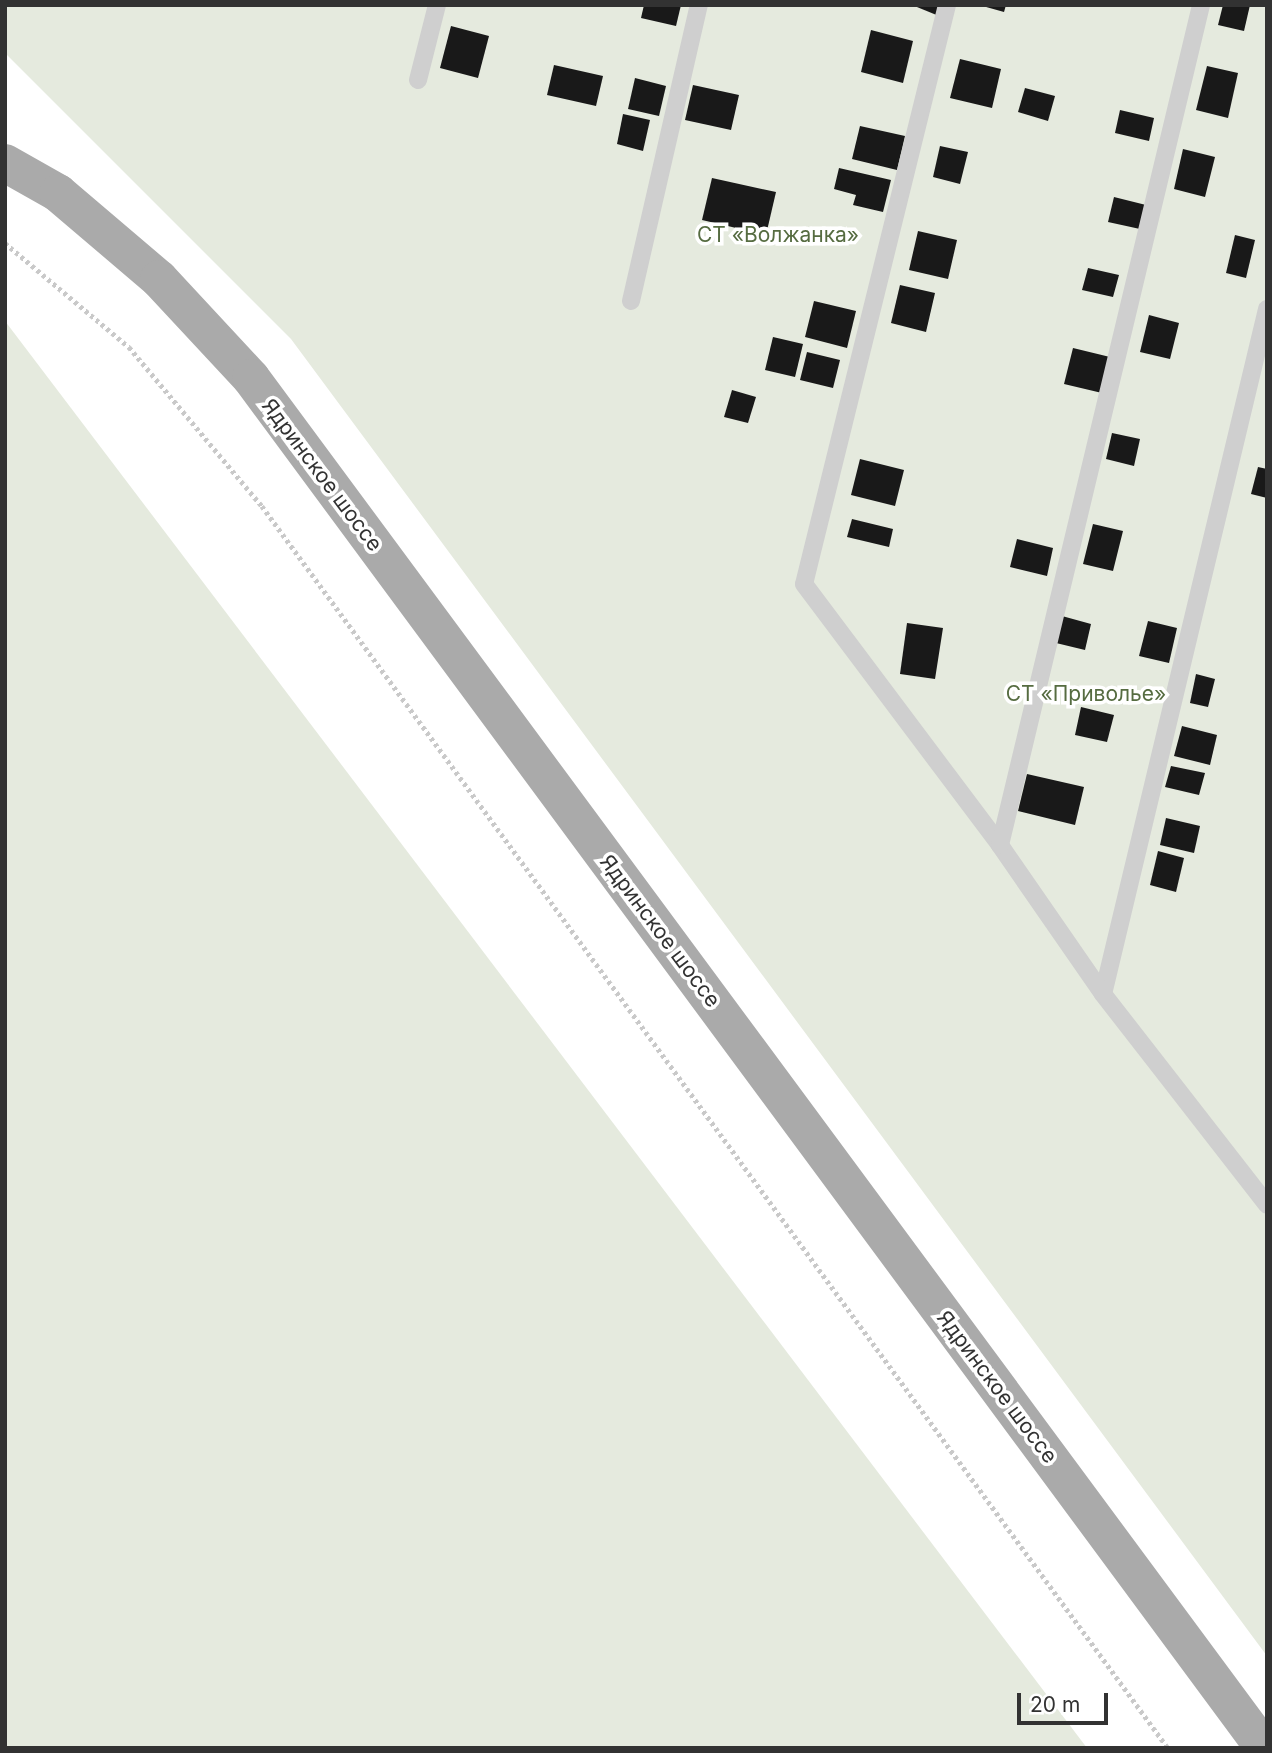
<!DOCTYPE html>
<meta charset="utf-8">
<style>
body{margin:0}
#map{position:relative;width:1272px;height:1753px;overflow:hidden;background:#fff;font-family:Inter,sans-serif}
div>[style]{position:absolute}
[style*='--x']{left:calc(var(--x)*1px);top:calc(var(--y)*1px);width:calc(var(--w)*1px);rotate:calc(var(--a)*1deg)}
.green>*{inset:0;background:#e5eade}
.building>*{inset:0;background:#191919}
.path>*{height:4.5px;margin-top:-2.25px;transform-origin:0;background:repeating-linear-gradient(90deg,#c9c9c9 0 3.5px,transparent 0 7px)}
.lane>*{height:18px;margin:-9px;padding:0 9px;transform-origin:9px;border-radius:9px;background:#cfcfcf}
.primary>*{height:38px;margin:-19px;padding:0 19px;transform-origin:19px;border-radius:19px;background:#aaa}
span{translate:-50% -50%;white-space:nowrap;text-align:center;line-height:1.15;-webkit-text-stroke:7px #fff;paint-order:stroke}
.park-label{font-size:21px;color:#566c41}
.street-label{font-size:21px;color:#323232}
.frame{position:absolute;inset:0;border:7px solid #323232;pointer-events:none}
.scale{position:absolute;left:1017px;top:1693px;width:91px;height:32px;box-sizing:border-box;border:4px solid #323232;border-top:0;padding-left:9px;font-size:21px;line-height:24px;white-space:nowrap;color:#323232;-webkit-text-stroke:5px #fff;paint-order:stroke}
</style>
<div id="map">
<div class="green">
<i style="clip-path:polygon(5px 5px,1267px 5px,1267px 1656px,291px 339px,5px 53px)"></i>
<i style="clip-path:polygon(5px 321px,1087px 1748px,5px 1748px)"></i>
</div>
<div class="building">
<i style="clip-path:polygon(644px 5px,681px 5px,676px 26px,641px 18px)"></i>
<i style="clip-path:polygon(912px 5px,942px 5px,939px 16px)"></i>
<i style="clip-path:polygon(979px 5px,1006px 5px,1004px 12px)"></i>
<i style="clip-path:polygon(1223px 5px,1250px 5px,1244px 31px,1218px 25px)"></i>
<i style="clip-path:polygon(451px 26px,489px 36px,478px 78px,440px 68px)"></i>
<i style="clip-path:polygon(871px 30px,913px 41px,903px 83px,861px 72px)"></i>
<i style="clip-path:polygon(960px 59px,1001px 69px,992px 108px,950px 98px)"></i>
<i style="clip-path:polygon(554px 65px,603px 76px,596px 106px,547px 95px)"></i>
<i style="clip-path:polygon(1207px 66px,1238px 73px,1228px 118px,1196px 110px)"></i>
<i style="clip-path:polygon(635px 78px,666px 86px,659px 116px,628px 109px)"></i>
<i style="clip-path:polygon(693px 85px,739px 95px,731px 130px,685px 120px)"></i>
<i style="clip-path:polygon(1025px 88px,1055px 96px,1048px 121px,1018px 112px)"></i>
<i style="clip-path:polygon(1120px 110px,1154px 118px,1149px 141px,1115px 133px)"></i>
<i style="clip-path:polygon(623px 114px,650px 120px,643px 151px,617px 144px)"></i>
<i style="clip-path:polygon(860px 126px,905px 136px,897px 170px,852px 159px)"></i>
<i style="clip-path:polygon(940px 146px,968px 152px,960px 184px,933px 177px)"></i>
<i style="clip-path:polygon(1183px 149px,1215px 157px,1205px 197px,1174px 189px)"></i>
<i style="clip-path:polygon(839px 168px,891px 180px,883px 212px,853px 205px,856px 195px,834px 189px)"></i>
<i style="clip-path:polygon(712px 178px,776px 192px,766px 235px,702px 220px)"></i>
<i style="clip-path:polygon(1114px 197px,1146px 205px,1140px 229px,1108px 222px)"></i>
<i style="clip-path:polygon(918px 231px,957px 240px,948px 279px,909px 270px)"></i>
<i style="clip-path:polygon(1235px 235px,1255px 240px,1246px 278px,1226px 273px)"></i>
<i style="clip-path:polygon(1088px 268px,1119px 275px,1113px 297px,1082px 290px)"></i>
<i style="clip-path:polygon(900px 285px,935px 293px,926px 332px,891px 323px)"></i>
<i style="clip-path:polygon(814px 301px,856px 311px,847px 348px,805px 337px)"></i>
<i style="clip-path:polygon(1149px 315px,1179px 323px,1170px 359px,1140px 352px)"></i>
<i style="clip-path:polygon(773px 337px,803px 344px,795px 377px,765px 370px)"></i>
<i style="clip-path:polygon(1073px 348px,1110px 357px,1102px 393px,1064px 384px)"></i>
<i style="clip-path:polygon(807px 352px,840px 360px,833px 388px,800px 380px)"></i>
<i style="clip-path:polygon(732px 390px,756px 397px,748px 423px,724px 417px)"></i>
<i style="clip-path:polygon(1112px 433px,1140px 439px,1134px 466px,1106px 459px)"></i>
<i style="clip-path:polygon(860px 459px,904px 470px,895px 506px,851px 495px)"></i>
<i style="clip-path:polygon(1258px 467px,1267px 469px,1267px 498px,1251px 494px)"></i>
<i style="clip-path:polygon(852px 519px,893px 529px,889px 547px,847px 537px)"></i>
<i style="clip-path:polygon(1093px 524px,1123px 531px,1113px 571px,1083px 564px)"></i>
<i style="clip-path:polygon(1017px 539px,1053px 548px,1047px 576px,1010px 567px)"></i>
<i style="clip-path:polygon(1062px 616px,1091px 624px,1085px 650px,1056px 643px)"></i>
<i style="clip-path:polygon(1148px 621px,1177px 628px,1169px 663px,1139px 656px)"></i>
<i style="clip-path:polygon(907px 623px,943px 628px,935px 679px,900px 674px)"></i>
<i style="clip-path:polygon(1196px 674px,1215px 679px,1208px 707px,1190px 703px)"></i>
<i style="clip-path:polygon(1081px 707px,1114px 715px,1107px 742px,1075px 735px)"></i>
<i style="clip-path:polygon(1182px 726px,1217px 735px,1210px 765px,1174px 756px)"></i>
<i style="clip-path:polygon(1171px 766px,1205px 773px,1199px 795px,1165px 787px)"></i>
<i style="clip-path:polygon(1027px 774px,1084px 787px,1075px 825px,1018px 811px)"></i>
<i style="clip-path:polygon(1166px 818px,1200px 826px,1194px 853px,1160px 845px)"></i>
<i style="clip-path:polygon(1158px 851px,1184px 858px,1176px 892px,1150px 885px)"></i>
</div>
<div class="path">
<i style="--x:5;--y:243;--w:162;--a:40"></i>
<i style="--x:129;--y:347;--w:207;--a:50.1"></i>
<i style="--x:262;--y:506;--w:1537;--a:53.89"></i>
</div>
<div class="lane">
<i style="--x:947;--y:5;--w:596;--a:103.87"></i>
<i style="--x:804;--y:584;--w:326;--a:53.1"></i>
<i style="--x:418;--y:80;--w:77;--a:-75.8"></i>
<i style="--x:631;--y:301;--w:304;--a:-77.1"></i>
<i style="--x:1267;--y:309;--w:704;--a:103.46"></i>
<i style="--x:1103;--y:994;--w:267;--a:52.1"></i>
<i style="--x:1103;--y:994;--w:181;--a:-124.7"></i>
<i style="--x:1000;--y:845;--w:864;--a:-76.54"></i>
</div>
<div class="primary">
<i style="--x:5;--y:163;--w:61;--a:29.5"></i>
<i style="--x:58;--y:193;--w:133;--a:40.4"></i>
<i style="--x:159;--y:279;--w:135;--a:47.1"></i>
<i style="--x:251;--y:378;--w:1704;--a:53.52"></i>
</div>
<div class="park-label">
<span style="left:778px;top:235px">СТ «Волжанка»</span>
<span style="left:1086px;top:694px">СТ «Приволье»</span>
</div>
<div class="street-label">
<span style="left:322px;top:475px;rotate:53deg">Ядринское шоссе</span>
<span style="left:660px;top:931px;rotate:53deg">Ядринское шоссе</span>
<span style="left:997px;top:1387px;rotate:53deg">Ядринское шоссе</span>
</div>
<div class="frame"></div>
<div class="scale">20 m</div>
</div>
